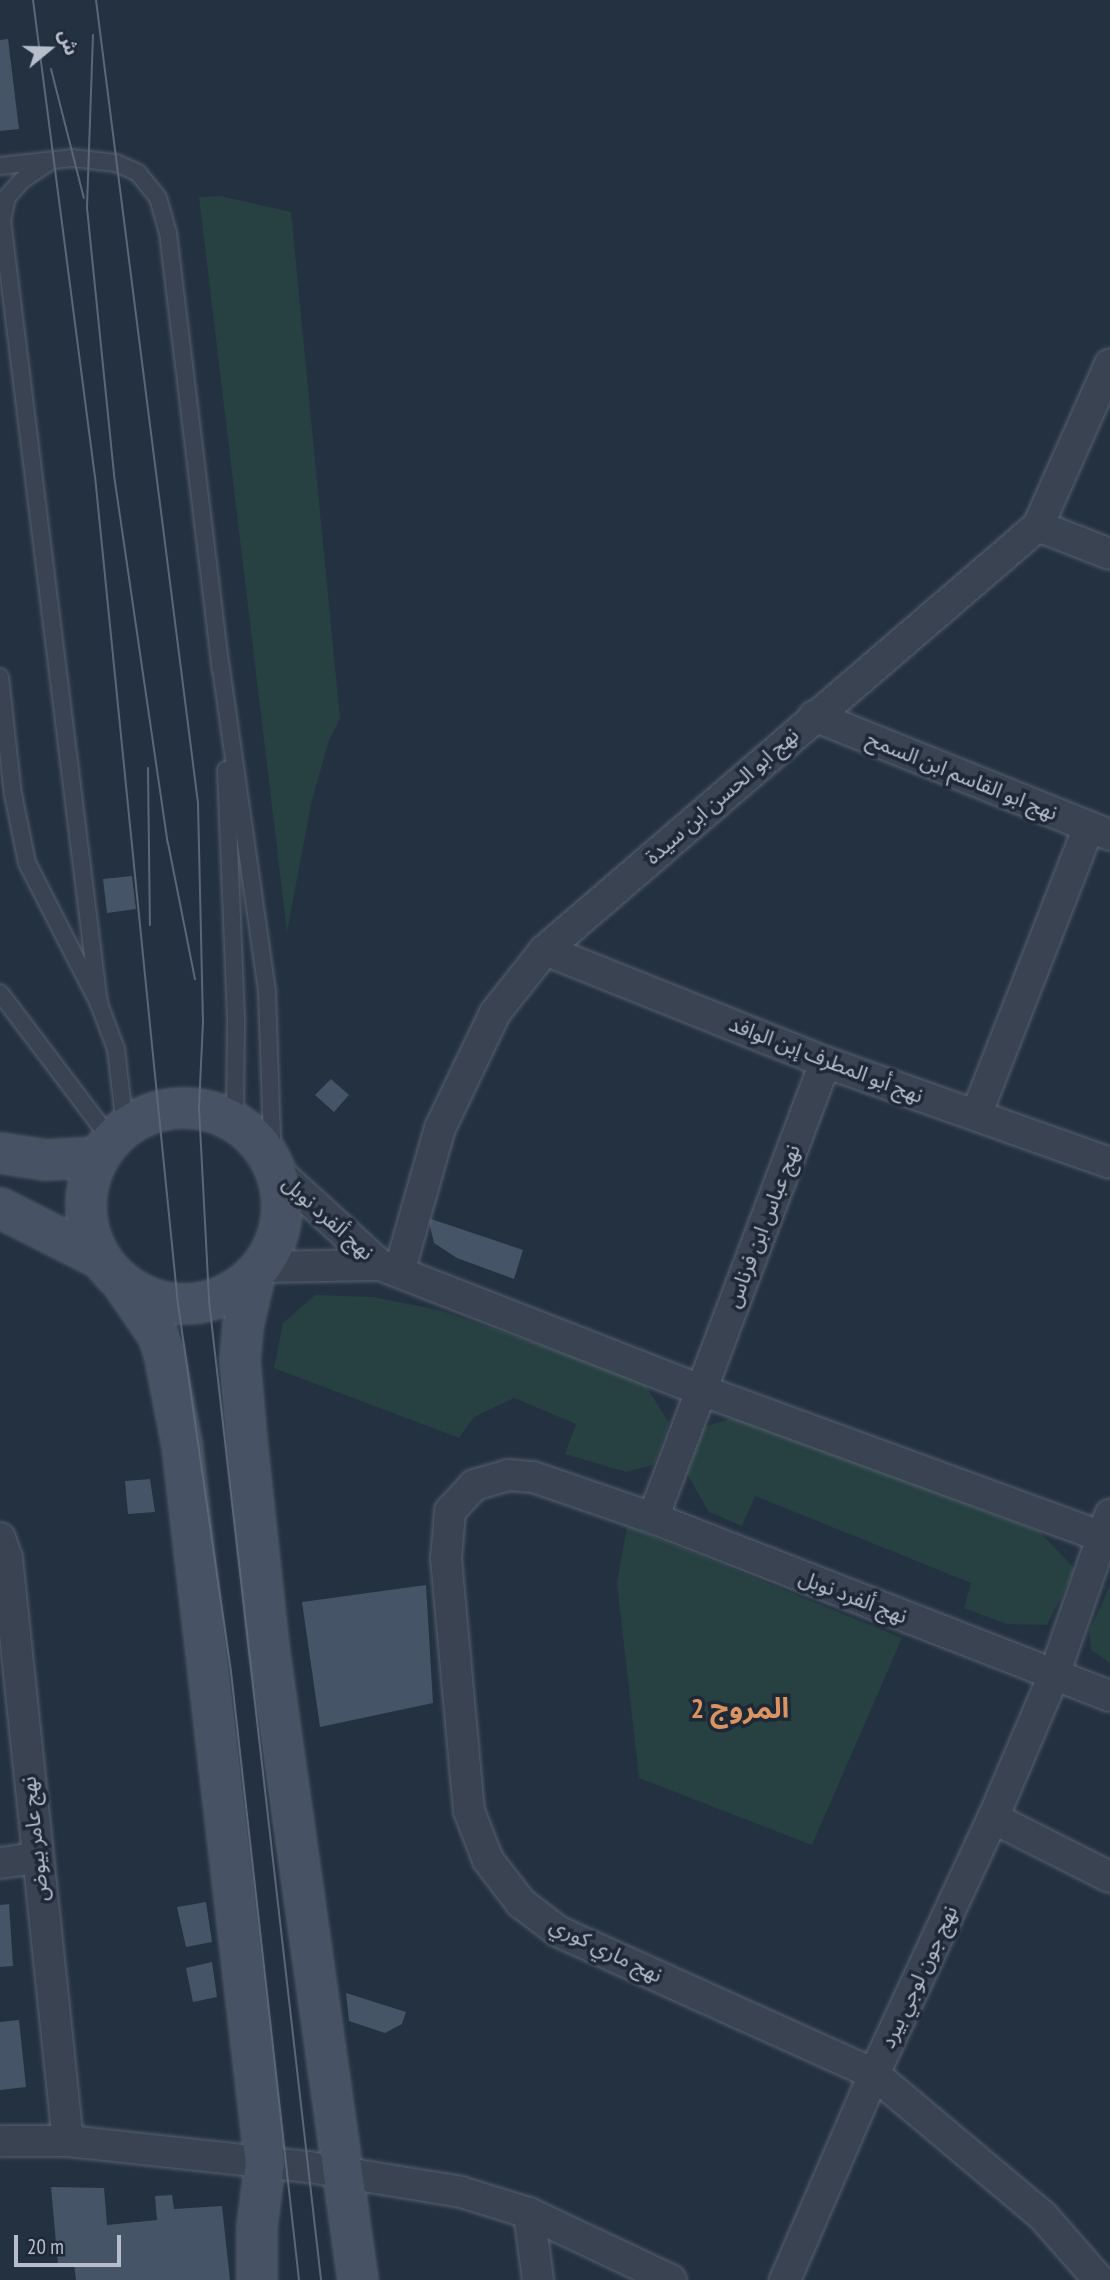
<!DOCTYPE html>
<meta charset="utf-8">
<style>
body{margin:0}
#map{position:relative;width:1110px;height:2280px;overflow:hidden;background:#243141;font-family:"PT Sans Narrow","Noto Sans Arabic",sans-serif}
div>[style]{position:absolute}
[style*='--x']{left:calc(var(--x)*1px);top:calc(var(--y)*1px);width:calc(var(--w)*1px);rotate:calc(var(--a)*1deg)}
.green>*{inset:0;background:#274042}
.building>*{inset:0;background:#455466}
.roads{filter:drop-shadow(0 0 2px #57616e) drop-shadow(0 0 2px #57616e)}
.lane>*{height:16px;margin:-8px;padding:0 8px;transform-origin:8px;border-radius:8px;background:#394351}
.street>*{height:30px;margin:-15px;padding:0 15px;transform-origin:15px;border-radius:15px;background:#394351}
.secondary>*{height:38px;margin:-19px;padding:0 19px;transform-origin:19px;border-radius:19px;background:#475264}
.secondary>.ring{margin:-19px;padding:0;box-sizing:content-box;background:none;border:38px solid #475264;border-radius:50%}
.tram>*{height:2px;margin:-1px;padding:0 1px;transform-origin:1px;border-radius:1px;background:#5b6778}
span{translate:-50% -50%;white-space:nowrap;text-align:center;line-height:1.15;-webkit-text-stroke:7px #1e2836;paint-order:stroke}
.street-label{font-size:21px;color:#b6becb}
.district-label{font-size:28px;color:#da9462;font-weight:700}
.north{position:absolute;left:14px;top:14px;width:70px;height:70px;-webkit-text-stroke:5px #1e2836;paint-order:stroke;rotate:71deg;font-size:19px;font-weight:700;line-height:28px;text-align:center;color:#b6becb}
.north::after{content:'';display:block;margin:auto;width:24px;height:32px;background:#b6becb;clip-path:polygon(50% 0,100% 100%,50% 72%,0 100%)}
.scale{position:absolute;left:14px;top:2235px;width:107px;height:32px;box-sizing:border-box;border:4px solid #b6becb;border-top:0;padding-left:9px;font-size:21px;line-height:24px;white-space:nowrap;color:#b6becb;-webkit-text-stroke:5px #1e2836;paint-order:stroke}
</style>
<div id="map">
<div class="green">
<i style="clip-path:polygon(220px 196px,291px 212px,340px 719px,329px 740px,311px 804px,287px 932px,199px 197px)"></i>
<i style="clip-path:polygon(315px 1295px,373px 1297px,439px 1310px,643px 1381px,669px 1423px,654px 1465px,626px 1472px,565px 1454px,576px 1424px,514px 1398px,474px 1417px,459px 1438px,274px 1368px,283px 1323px)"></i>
<i style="clip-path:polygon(735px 1417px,1039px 1531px,1075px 1569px,1047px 1625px,1007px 1624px,964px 1608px,971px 1583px,755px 1496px,742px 1526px,709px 1512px,687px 1474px,704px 1427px)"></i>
<i style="clip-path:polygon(627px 1526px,902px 1638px,812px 1845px,639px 1778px,617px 1583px)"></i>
<i style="clip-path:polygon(1110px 1585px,1110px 1663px,1091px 1650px,1089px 1632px)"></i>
</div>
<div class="building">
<i style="clip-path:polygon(8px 39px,19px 129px,0 131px,0 40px)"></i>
<i style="clip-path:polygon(132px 876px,136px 909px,107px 913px,103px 879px)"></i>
<i style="clip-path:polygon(331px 1079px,349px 1095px,334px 1112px,315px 1095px)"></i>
<i style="clip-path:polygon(428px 1218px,523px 1250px,514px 1279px,457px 1258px,434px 1243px)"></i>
<i style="clip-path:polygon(150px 1479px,155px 1512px,128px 1514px,125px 1481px)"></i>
<i style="clip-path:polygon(426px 1585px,433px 1703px,320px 1727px,302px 1602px)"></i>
<i style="clip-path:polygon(206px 1902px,212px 1942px,186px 1947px,177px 1907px)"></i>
<i style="clip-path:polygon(9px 1904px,13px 1966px,0 1967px,0 1905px)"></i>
<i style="clip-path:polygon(212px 1962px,217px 1997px,193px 2002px,186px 1968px)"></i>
<i style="clip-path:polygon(346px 1993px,406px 2012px,402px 2024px,385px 2033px,349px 2021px)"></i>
<i style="clip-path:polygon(19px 2020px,26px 2087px,0 2090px,0 2022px)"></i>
<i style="clip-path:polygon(51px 2187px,104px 2188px,107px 2225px,157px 2220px,155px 2196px,172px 2195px,174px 2209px,222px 2206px,230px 2280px,76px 2280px,74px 2264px,58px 2265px)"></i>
</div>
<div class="roads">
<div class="lane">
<i style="--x:49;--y:162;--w:32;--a:146"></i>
<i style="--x:22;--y:180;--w:23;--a:131"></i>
<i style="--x:7;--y:197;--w:24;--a:102"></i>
<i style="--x:2;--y:220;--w:790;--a:82.95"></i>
<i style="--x:0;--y:166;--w:72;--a:-6.3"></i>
<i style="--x:72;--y:158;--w:44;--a:6.5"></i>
<i style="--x:116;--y:163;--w:24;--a:24"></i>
<i style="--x:138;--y:173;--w:32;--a:51"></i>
<i style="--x:158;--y:198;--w:36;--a:74"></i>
<i style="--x:168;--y:233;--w:438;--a:83.1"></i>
<i style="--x:221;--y:668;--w:328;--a:81.9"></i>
<i style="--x:267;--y:993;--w:169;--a:88"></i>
<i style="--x:0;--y:677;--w:118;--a:83.7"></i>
<i style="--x:13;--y:794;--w:70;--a:78.5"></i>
<i style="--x:27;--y:863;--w:158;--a:62.9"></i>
<i style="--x:99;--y:1004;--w:48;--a:69.3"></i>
<i style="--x:116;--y:1049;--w:79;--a:83.4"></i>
<i style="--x:226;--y:770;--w:251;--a:87.7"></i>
<i style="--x:236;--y:1021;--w:99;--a:90.6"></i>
<i style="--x:0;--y:993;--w:184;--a:52.9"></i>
</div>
<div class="street">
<i style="--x:1038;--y:526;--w:77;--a:21.3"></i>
<i style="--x:814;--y:716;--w:319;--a:21.9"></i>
<i style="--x:545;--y:950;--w:302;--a:21.8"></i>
<i style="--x:825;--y:1062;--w:302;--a:19.5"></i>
<i style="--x:976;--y:1115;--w:309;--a:-68.6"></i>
<i style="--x:380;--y:1265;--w:344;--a:21.3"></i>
<i style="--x:701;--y:1390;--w:436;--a:20.1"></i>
<i style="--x:262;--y:1267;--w:118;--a:-1"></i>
<i style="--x:380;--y:1265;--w:139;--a:-137.6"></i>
<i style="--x:399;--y:1272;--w:150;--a:-74.1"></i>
<i style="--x:440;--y:1128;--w:127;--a:-64.4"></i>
<i style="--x:495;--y:1013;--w:80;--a:-51.6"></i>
<i style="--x:545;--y:950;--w:650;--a:-40.7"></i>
<i style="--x:1038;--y:526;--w:177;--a:-66"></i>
<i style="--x:653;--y:1518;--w:487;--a:-69.3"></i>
<i style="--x:0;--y:1538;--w:21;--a:71"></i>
<i style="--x:7;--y:1558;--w:586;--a:84.03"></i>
<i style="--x:993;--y:1818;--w:131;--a:26.8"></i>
<i style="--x:0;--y:1863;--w:37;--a:-8"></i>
<i style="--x:0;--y:2141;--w:68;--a:0"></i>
<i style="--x:68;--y:2141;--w:242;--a:6.2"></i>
<i style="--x:309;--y:2167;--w:154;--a:9.3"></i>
<i style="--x:461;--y:2192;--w:71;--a:17.2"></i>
<i style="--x:529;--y:2213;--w:157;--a:25.3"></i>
<i style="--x:529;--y:2213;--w:68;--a:82.3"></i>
<i style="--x:785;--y:2280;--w:224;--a:-66.6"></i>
<i style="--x:874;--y:2074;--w:282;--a:-65.1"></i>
<i style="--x:993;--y:1818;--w:155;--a:-66.9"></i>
<i style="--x:1054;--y:1675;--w:170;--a:-70.7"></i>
<i style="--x:1099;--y:2280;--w:85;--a:-131.2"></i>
<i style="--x:1043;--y:2216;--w:221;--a:-140"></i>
<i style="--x:874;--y:2074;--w:347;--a:-155.7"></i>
<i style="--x:558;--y:1931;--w:46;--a:-142.9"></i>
<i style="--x:521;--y:1903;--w:54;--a:-127.5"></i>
<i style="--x:488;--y:1860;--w:53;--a:-111.2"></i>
<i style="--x:469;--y:1811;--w:253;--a:-95.2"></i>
<i style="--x:446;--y:1559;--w:48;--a:-85.2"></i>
<i style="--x:450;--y:1511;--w:35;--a:-47"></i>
<i style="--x:474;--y:1485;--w:35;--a:-16"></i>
<i style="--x:508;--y:1475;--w:25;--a:5"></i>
<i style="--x:533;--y:1477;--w:127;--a:18.9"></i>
<i style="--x:653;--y:1518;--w:490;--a:21.3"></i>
</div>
<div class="secondary">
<i class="ring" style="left:86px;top:1108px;width:158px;height:158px"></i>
<i style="--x:0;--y:1153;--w:47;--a:8.7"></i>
<i style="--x:46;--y:1160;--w:53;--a:-3.2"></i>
<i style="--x:0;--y:1208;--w:113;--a:26.8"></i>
<i style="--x:255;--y:1275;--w:52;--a:103.2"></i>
<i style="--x:243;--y:1326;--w:35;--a:95"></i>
<i style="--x:240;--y:1361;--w:81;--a:85.1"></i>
<i style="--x:247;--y:1442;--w:206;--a:83.9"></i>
<i style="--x:269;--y:1647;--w:639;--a:82"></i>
<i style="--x:120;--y:1280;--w:67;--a:55.4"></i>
<i style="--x:158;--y:1335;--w:19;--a:72"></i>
<i style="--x:164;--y:1353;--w:94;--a:78.9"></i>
<i style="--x:182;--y:1445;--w:723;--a:83.41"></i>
<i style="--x:265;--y:2163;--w:64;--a:97.1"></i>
<i style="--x:257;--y:2227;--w:53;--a:90"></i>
</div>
</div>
<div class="tram">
<i style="--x:33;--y:0;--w:480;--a:82.6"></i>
<i style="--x:95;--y:476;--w:832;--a:84.28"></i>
<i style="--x:178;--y:1304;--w:372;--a:81.8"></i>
<i style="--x:231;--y:1672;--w:612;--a:83.62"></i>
<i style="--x:96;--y:0;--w:809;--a:82.76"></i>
<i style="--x:198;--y:803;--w:219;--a:88.7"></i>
<i style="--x:203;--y:1022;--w:86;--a:92.7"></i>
<i style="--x:199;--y:1108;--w:193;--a:87"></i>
<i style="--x:209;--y:1301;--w:985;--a:83.47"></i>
<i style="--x:93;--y:35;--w:173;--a:92"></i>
<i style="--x:87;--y:208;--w:268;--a:84.2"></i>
<i style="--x:114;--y:475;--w:372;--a:81.7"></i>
<i style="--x:168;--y:843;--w:139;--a:78.8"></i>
<i style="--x:51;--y:69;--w:133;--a:75.7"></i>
<i style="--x:148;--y:768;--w:157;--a:89.3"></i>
</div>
<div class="street-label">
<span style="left:962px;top:776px;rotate:22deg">نهج ابو القاسم ابن السمح</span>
<span style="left:722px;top:796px;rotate:-41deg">نهج ابو الحسن ابن سيدة</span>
<span style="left:826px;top:1060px;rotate:21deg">نهج أبو المطرف إبن الوافد</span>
<span style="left:328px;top:1218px;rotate:42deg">نهج ألفرد نوبل</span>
<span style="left:763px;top:1226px;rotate:-69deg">نهج عباس ابن فرناس</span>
<span style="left:853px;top:1597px;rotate:21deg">نهج ألفرد نوبل</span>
<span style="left:35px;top:1839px;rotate:-96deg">نهج عامر بيوض</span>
<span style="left:606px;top:1950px;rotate:26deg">نهج ماري كوري</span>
<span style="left:919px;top:1977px;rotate:-65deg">نهج جون لوجي بيرد</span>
</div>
<div class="district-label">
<span style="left:740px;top:1708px">المروج 2</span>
</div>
<div class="north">ش</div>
<div class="scale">20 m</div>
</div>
